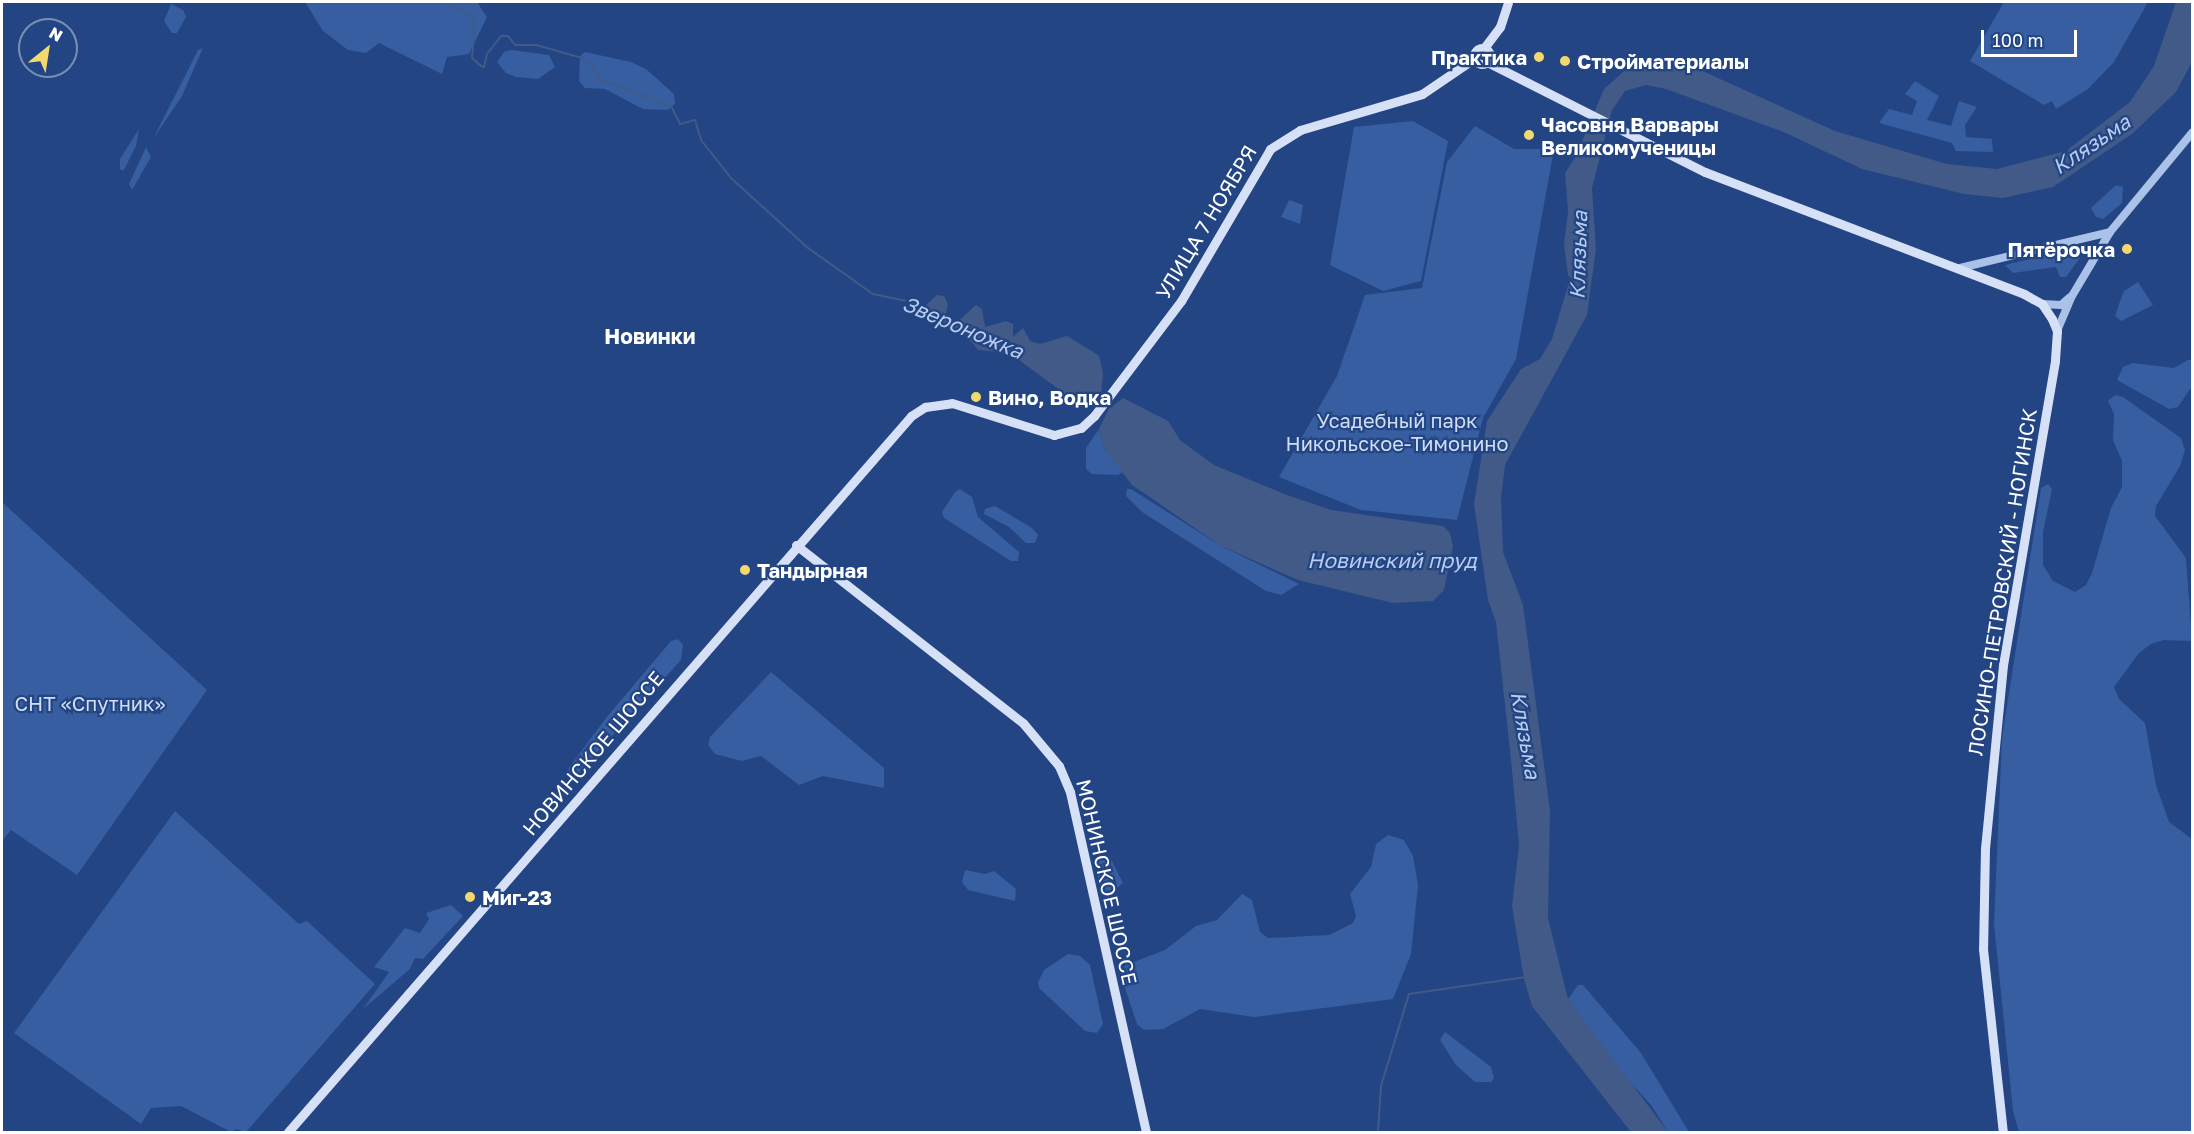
<!DOCTYPE html>
<meta charset="utf-8">
<style>
body{margin:0}
#map{position:relative;width:2194px;height:1134px;overflow:hidden;background:#234583;font-family:"Golos Text",sans-serif}
div>[style]{position:absolute}
[style*='--x']{left:calc(var(--x)*1px);top:calc(var(--y)*1px);width:calc(var(--w)*1px);rotate:calc(var(--a)*1deg)}
.green>*{inset:0;background:#375ea0}
.water>*{inset:0;background:#415a88}
.stream>*{height:2px;margin:-1px;padding:0 1px;transform-origin:1px;border-radius:1px;background:#415a88}
.tertiary>*{height:8px;margin:-4px;padding:0 4px;transform-origin:4px;border-radius:4px;background:#abc2e8}
.secondary>*{height:9px;margin:-4.5px;padding:0 4.5px;transform-origin:4.5px;border-radius:4.5px;background:#d6e1f7}
.secondary>.ring{margin:-4.5px;padding:0;box-sizing:content-box;background:none;border:9px solid #d6e1f7;border-radius:50%}
.dots>*{width:16px;height:16px;translate:-50% -50%;box-sizing:border-box;border:3px solid #234583;border-radius:50%}
span{translate:-50% -50%;white-space:nowrap;text-align:center;line-height:1.15;-webkit-text-stroke:4.5px #234583;paint-order:stroke}
.poi-label{font-size:20px;color:#fff;font-weight:700}
.right{translate:-100% -50%;text-align:right}
.left{translate:0 -50%;text-align:left}
.street-label{font-size:20px;color:#fff}
.park-label{font-size:20px;color:#cfdef6}
.water-label{font-size:21px;color:#b7ccf0;font-style:italic}
.neighbourhood-label{font-size:21px;color:#fff;font-weight:700}
.frame{position:absolute;inset:0;border:3px solid #fff;pointer-events:none}
.north{position:absolute;left:18px;top:18px;width:60px;height:60px;box-sizing:border-box;background:#234583;border:2px solid #7b8fb5;border-radius:50%;rotate:30deg;font-size:16px;font-weight:700;line-height:24px;text-align:center;color:#fff}
.north::after{content:'';display:block;margin:auto;width:21px;height:27px;background:#f3d86e;clip-path:polygon(50% 0,100% 100%,50% 72%,0 100%)}
.scale{position:absolute;left:1981px;top:30px;width:96px;height:27px;box-sizing:border-box;border:3px solid #fff;border-top:0;padding-left:8px;font-size:18px;line-height:21px;white-space:nowrap;color:#fff;-webkit-text-stroke:4px #234583;paint-order:stroke}
</style>
<div id="map">
<div class="green">
<i style="clip-path:polygon(305px 2px,477px 2px,487px 17px,469px 54px,447px 57px,442px 74px,379px 43px,366px 53px,348px 50px,323px 31px)"></i>
<i style="clip-path:polygon(2004px 2px,2148px 2px,2114px 62px,2088px 89px,2056px 109px,2052px 101px,2044px 105px,1970px 61px)"></i>
<i style="clip-path:polygon(171px 4px,183px 10px,186px 17px,177px 33px,172px 33px,164px 21px)"></i>
<i style="clip-path:polygon(203px 48px,182px 96px,153px 139px,198px 50px)"></i>
<i style="clip-path:polygon(511px 50px,549px 55px,555px 67px,538px 79px,516px 77px,506px 73px,497px 62px,504px 52px)"></i>
<i style="clip-path:polygon(585px 52px,631px 62px,646px 69px,674px 94px,675px 104px,668px 110px,643px 109px,605px 89px,585px 88px,579px 81px,580px 56px)"></i>
<i style="clip-path:polygon(1915px 81px,1939px 96px,1927px 120px,1951px 126px,1959px 101px,1977px 107px,1965px 125px,1966px 137px,1992px 139px,1993px 152px,1956px 151px,1952px 143px,1879px 123px,1889px 109px,1912px 115px,1917px 101px,1905px 94px)"></i>
<i style="clip-path:polygon(1413px 121px,1448px 141px,1421px 281px,1383px 291px,1330px 265px,1354px 127px)"></i>
<i style="clip-path:polygon(1475px 126px,1514px 149px,1554px 149px,1516px 359px,1483px 418px,1457px 520px,1361px 510px,1279px 477px,1337px 376px,1365px 295px,1422px 288px,1447px 162px)"></i>
<i style="clip-path:polygon(139px 129px,136px 146px,124px 170px,120px 170px,120px 159px)"></i>
<i style="clip-path:polygon(146px 147px,151px 157px,132px 190px,129px 184px)"></i>
<i style="clip-path:polygon(2116px 185px,2123px 187px,2122px 203px,2103px 219px,2096px 217px,2091px 208px)"></i>
<i style="clip-path:polygon(1289px 200px,1303px 205px,1300px 224px,1281px 217px)"></i>
<i style="clip-path:polygon(2067px 250px,2080px 258px,2066px 277px,2060px 277px,2056px 267px,2013px 273px,2005px 265px)"></i>
<i style="clip-path:polygon(2138px 282px,2153px 305px,2121px 321px,2115px 316px,2119px 304px,2124px 291px)"></i>
<i style="clip-path:polygon(2188px 360px,2192px 360px,2192px 386px,2178px 407px,2169px 409px,2117px 380px,2123px 367px,2133px 363px,2174px 368px)"></i>
<i style="clip-path:polygon(2115px 395px,2123px 397px,2181px 438px,2185px 450px,2180px 466px,2156px 506px,2155px 516px,2186px 558px,2192px 641px,2164px 640px,2151px 644px,2139px 653px,2114px 687px,2119px 699px,2145px 723px,2156px 785px,2169px 822px,2192px 839px,2192px 1132px,2019px 1132px,2013px 1111px,1994px 924px,2002px 738px,2041px 488px,2048px 484px,2052px 489px,2043px 532px,2043px 565px,2053px 581px,2075px 592px,2086px 585px,2092px 573px,2111px 508px,2122px 487px,2122px 461px,2113px 440px,2114px 414px,2108px 401px)"></i>
<i style="clip-path:polygon(1099px 429px,1105px 449px,1124px 471px,1118px 475px,1092px 474px,1086px 469px,1086px 448px)"></i>
<i style="clip-path:polygon(960px 489px,972px 497px,978px 517px,1019px 552px,1018px 561px,1011px 561px,944px 518px,942px 512px,955px 492px)"></i>
<i style="clip-path:polygon(1131px 489px,1221px 546px,1299px 584px,1281px 595px,1266px 591px,1142px 512px,1126px 496px,1127px 489px)"></i>
<i style="clip-path:polygon(2px 502px,207px 690px,77px 875px,11px 830px,2px 841px)"></i>
<i style="clip-path:polygon(995px 506px,1032px 528px,1038px 535px,1035px 543px,1026px 543px,1009px 527px,984px 514px,985px 509px)"></i>
<i style="clip-path:polygon(678px 639px,683px 645px,681px 660px,578px 774px,571px 775px,568px 769px,606px 718px,671px 641px)"></i>
<i style="clip-path:polygon(771px 672px,884px 768px,884px 788px,823px 776px,799px 785px,761px 756px,742px 761px,715px 754px,708px 745px,710px 737px)"></i>
<i style="clip-path:polygon(175px 811px,299px 924px,307px 921px,375px 984px,246px 1132px,236px 1129px,231px 1132px,181px 1106px,151px 1108px,141px 1124px,14px 1033px)"></i>
<i style="clip-path:polygon(1388px 835px,1404px 840px,1413px 856px,1418px 885px,1411px 954px,1393px 999px,1254px 1017px,1200px 1009px,1163px 1029px,1144px 1030px,1137px 1024px,1120px 973px,1126px 965px,1165px 950px,1196px 926px,1217px 920px,1242px 894px,1252px 900px,1260px 932px,1268px 938px,1329px 935px,1353px 923px,1356px 916px,1350px 894px,1371px 867px,1376px 844px)"></i>
<i style="clip-path:polygon(1103px 854px,1110px 857px,1123px 883px,1111px 893px,1099px 886px,1096px 862px)"></i>
<i style="clip-path:polygon(965px 870px,985px 874px,994px 871px,1016px 889px,1015px 901px,968px 890px,962px 882px)"></i>
<i style="clip-path:polygon(451px 905px,463px 916px,423px 959px,415px 958px,410px 969px,363px 1009px,389px 972px,374px 967px,405px 928px,420px 933px,429px 919px,426px 913px)"></i>
<i style="clip-path:polygon(1068px 954px,1080px 956px,1090px 965px,1103px 1024px,1097px 1033px,1085px 1031px,1039px 988px,1038px 982px,1044px 970px)"></i>
<i style="clip-path:polygon(1578px 985px,1583px 985px,1641px 1053px,1689px 1132px,1668px 1132px,1651px 1105px,1611px 1061px,1568px 999px)"></i>
<i style="clip-path:polygon(1445px 1032px,1491px 1067px,1494px 1078px,1491px 1082px,1475px 1082px,1456px 1065px,1440px 1040px)"></i>
</div>
<div class="water">
<i style="clip-path:polygon(2176px 2px,2192px 2px,2192px 62px,2176px 92px,2132px 134px,2053px 187px,2003px 198px,1964px 194px,1862px 169px,1786px 133px,1666px 89px,1646px 85px,1625px 91px,1612px 110px,1592px 188px,1596px 249px,1587px 315px,1505px 465px,1501px 499px,1503px 552px,1523px 605px,1550px 811px,1548px 918px,1568px 999px,1668px 1132px,1631px 1132px,1532px 1006px,1524px 979px,1512px 906px,1519px 845px,1511px 760px,1496px 622px,1488px 600px,1474px 504px,1487px 421px,1521px 369px,1540px 359px,1552px 339px,1569px 282px,1564px 245px,1568px 211px,1565px 173px,1576px 156px,1604px 89px,1639px 58px,1687px 64px,1835px 131px,1947px 164px,1997px 169px,2066px 151px,2130px 102px,2154px 66px)"></i>
<i style="clip-path:polygon(937px 295px,944px 296px,948px 304px,946px 314px,955px 324px,976px 305px,982px 309px,985px 327px,1006px 321px,1013px 324px,1013px 337px,1023px 328px,1030px 341px,1040px 344px,1067px 336px,1092px 351px,1099px 356px,1103px 373px,1101px 394px,1088px 406px,1079px 404px,1019px 360px,999px 352px,978px 350px,967px 336px,927px 314px,924px 307px)"></i>
<i style="clip-path:polygon(1123px 398px,1168px 421px,1180px 440px,1214px 465px,1287px 495px,1331px 510px,1443px 526px,1450px 533px,1453px 546px,1444px 590px,1433px 601px,1393px 603px,1298px 580px,1221px 546px,1132px 485px,1105px 449px,1099px 429px,1109px 409px)"></i>
</div>
<div class="stream">
<i style="--x:444;--y:2;--w:29;--a:27"></i>
<i style="--x:470;--y:15;--w:9;--a:58"></i>
<i style="--x:475;--y:23;--w:35;--a:95"></i>
<i style="--x:472;--y:58;--w:12;--a:42"></i>
<i style="--x:481;--y:66;--w:3;--a:18"></i>
<i style="--x:484;--y:67;--w:13;--a:-77"></i>
<i style="--x:487;--y:54;--w:23;--a:-52"></i>
<i style="--x:501;--y:36;--w:7;--a:0"></i>
<i style="--x:508;--y:36;--w:11;--a:52"></i>
<i style="--x:515;--y:45;--w:21;--a:0"></i>
<i style="--x:536;--y:45;--w:48;--a:15.8"></i>
<i style="--x:582;--y:58;--w:14;--a:36"></i>
<i style="--x:593;--y:66;--w:14;--a:65"></i>
<i style="--x:599;--y:79;--w:77;--a:20.6"></i>
<i style="--x:671;--y:106;--w:20;--a:63"></i>
<i style="--x:680;--y:124;--w:16;--a:-15"></i>
<i style="--x:695;--y:120;--w:21;--a:73"></i>
<i style="--x:701;--y:140;--w:48;--a:51.7"></i>
<i style="--x:731;--y:178;--w:104;--a:42.3"></i>
<i style="--x:808;--y:248;--w:80;--a:35.3"></i>
<i style="--x:873;--y:294;--w:40;--a:12"></i>
<i style="--x:912;--y:302;--w:16;--a:27"></i>
<i style="--x:1378;--y:1132;--w:46;--a:-86.3"></i>
<i style="--x:1381;--y:1086;--w:96;--a:-73.1"></i>
<i style="--x:1409;--y:994;--w:118;--a:-8.3"></i>
</div>
<div class="tertiary">
<i style="--x:1960;--y:268;--w:154;--a:-13.5"></i>
<i style="--x:2042;--y:304;--w:19;--a:3"></i>
<i style="--x:2061;--y:305;--w:11;--a:-41"></i>
<i style="--x:2057;--y:331;--w:38;--a:-67"></i>
<i style="--x:2072;--y:296;--w:74;--a:-59.3"></i>
<i style="--x:2110;--y:232;--w:129;--a:-50.4"></i>
</div>
<div class="secondary">
<i class="ring" style="left:1474px;top:48px;width:7px;height:7px"></i>
<i style="--x:1484;--y:48;--w:26;--a:-53"></i>
<i style="--x:1500;--y:27;--w:26;--a:-72"></i>
<i style="--x:1487;--y:62;--w:244;--a:26.8"></i>
<i style="--x:1705;--y:172;--w:342;--a:20.9"></i>
<i style="--x:2024;--y:294;--w:21;--a:29"></i>
<i style="--x:2042;--y:304;--w:18;--a:56"></i>
<i style="--x:2052;--y:319;--w:13;--a:67"></i>
<i style="--x:2057;--y:331;--w:30;--a:94"></i>
<i style="--x:2055;--y:361;--w:308;--a:99.7"></i>
<i style="--x:2003;--y:665;--w:184;--a:95.6"></i>
<i style="--x:1985;--y:848;--w:101;--a:91.1"></i>
<i style="--x:1983;--y:949;--w:184;--a:83.8"></i>
<i style="--x:796;--y:545;--w:288;--a:38.1"></i>
<i style="--x:1023;--y:723;--w:56;--a:50.1"></i>
<i style="--x:1059;--y:766;--w:28;--a:67"></i>
<i style="--x:1070;--y:792;--w:348;--a:77.4"></i>
<i style="--x:288;--y:1132;--w:949;--a:-48.97"></i>
<i style="--x:911;--y:416;--w:17;--a:-33"></i>
<i style="--x:925;--y:407;--w:27;--a:-8"></i>
<i style="--x:952;--y:403;--w:107;--a:17.4"></i>
<i style="--x:1054;--y:435;--w:28;--a:-15"></i>
<i style="--x:1081;--y:428;--w:18;--a:-43"></i>
<i style="--x:1094;--y:416;--w:144;--a:-52.9"></i>
<i style="--x:1181;--y:301;--w:176;--a:-59.6"></i>
<i style="--x:1270;--y:149;--w:36;--a:-32"></i>
<i style="--x:1300;--y:130;--w:127;--a:-16.4"></i>
<i style="--x:1422;--y:94;--w:64;--a:-34.2"></i>
</div>
<div class="dots">
<i style="left:1539px;top:57px;background:#f3d86e"></i>
<i style="left:1565px;top:61px;background:#f3d86e"></i>
<i style="left:1529px;top:135px;background:#f3d86e"></i>
<i style="left:2127px;top:249px;background:#f3d86e"></i>
<i style="left:976px;top:397px;background:#f3d86e"></i>
<i style="left:745px;top:570px;background:#f3d86e"></i>
<i style="left:470px;top:897px;background:#f3d86e"></i>
</div>
<div class="poi-label">
<span class="right" style="left:1527px;top:57px">Практика</span>
<span class="left" style="left:1577px;top:61px">Стройматериалы</span>
<span class="left" style="left:1541px;top:136px">Часовня Варвары<br>Великомученицы</span>
<span class="right" style="left:2115px;top:249px">Пятёрочка</span>
<span class="left" style="left:988px;top:397px">Вино, Водка</span>
<span class="left" style="left:757px;top:570px">Тандырная</span>
<span class="left" style="left:482px;top:897px">Миг-23</span>
</div>
<div class="street-label">
<span style="left:1206px;top:222px;rotate:-59deg">УЛИЦА 7 НОЯБРЯ</span>
<span style="left:2002px;top:582px;rotate:-81deg">ЛОСИНО-ПЕТРОВСКИЙ - НОГИНСК</span>
<span style="left:593px;top:753px;rotate:-50deg">НОВИНСКОЕ ШОССЕ</span>
<span style="left:1107px;top:882px;rotate:77deg">МОНИНСКОЕ ШОССЕ</span>
</div>
<div class="park-label">
<span style="left:1397px;top:432px">Усадебный парк<br>Никольское-Тимонино</span>
<span style="left:90px;top:703px">СНТ «Спутник»</span>
</div>
<div class="water-label">
<span style="left:2091px;top:144px;rotate:-34deg">Клязьма</span>
<span style="left:1578px;top:255px;rotate:-88deg">Клязьма</span>
<span style="left:963px;top:327px;rotate:23deg">Звероножка</span>
<span style="left:1392px;top:560px">Новинский пруд</span>
<span style="left:1526px;top:735px;rotate:80deg">Клязьма</span>
</div>
<div class="neighbourhood-label">
<span style="left:650px;top:336px">Новинки</span>
</div>
<div class="frame"></div>
<div class="north">N</div>
<div class="scale">100 m</div>
</div>
